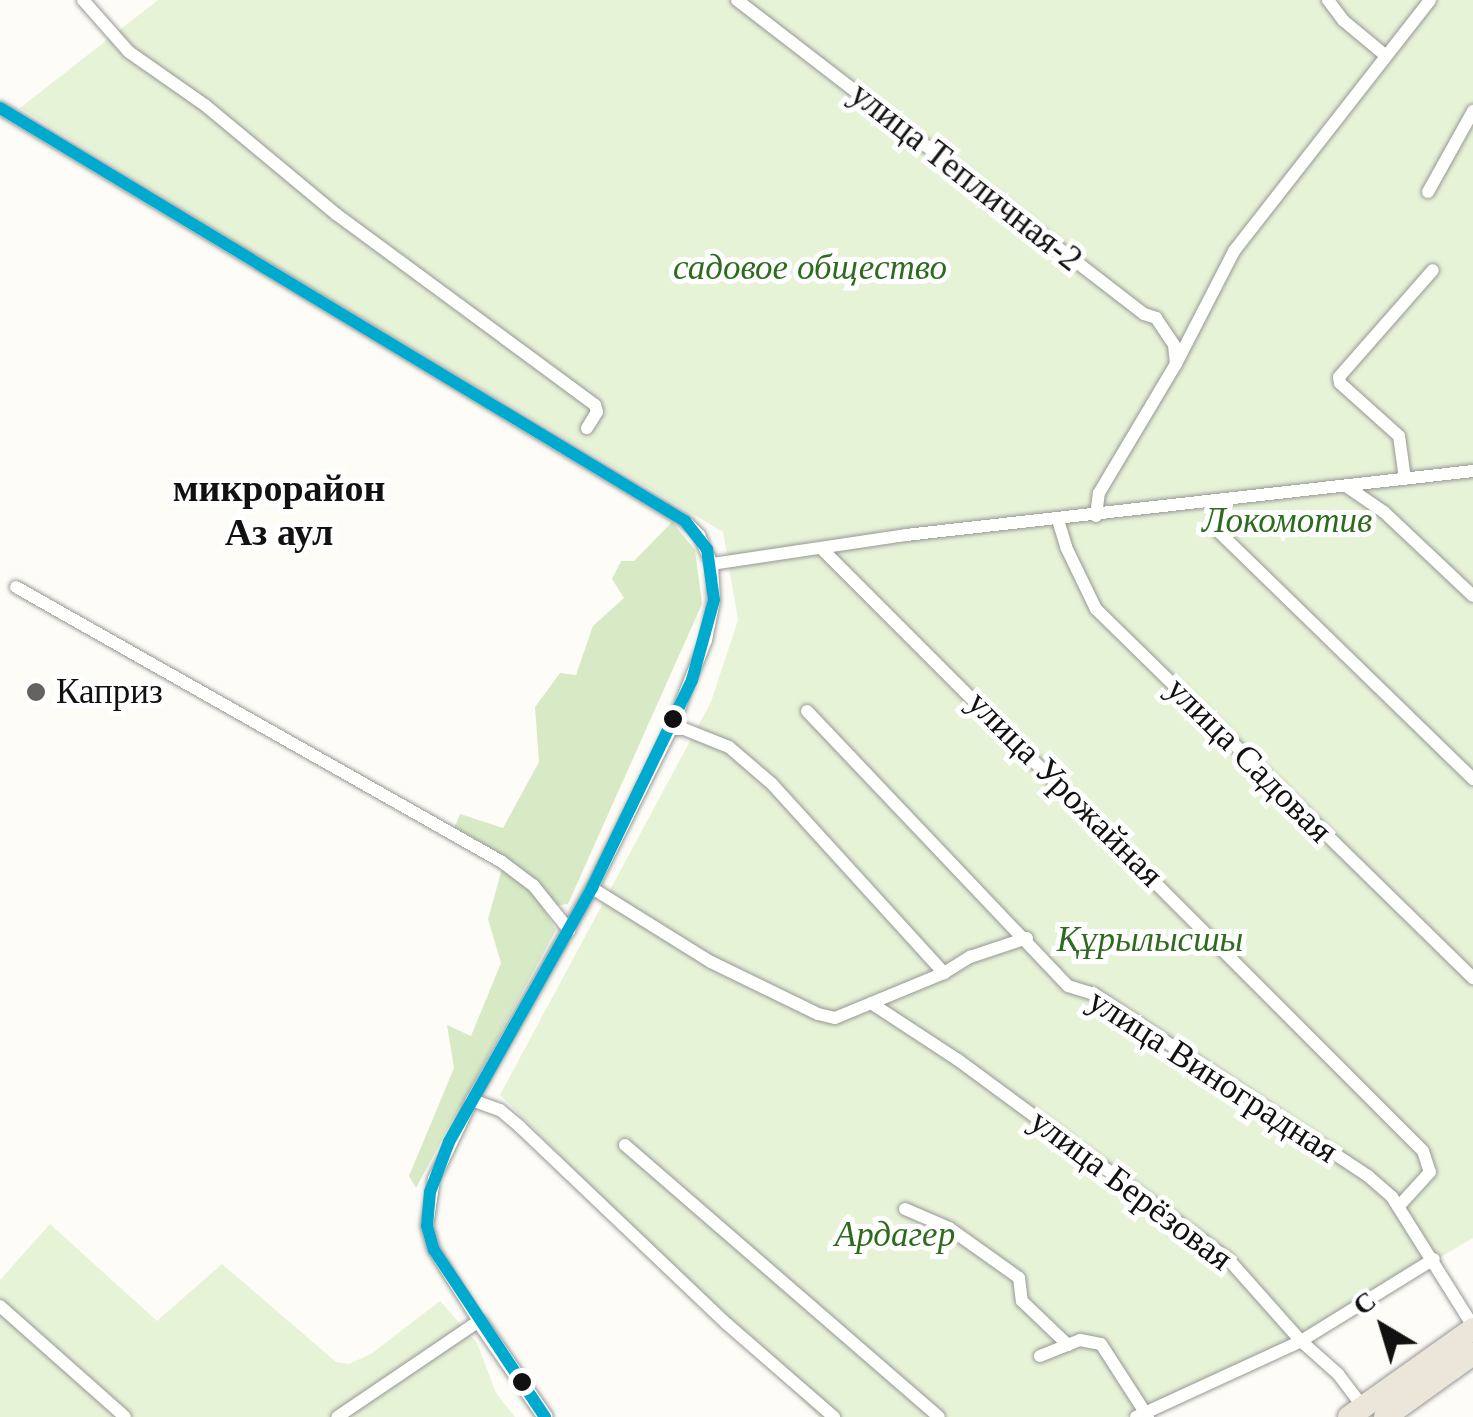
<!DOCTYPE html>
<meta charset="utf-8">
<style>
body{margin:0}
#map{position:relative;width:1473px;height:1417px;overflow:hidden;background:#fdfcf7;font-family:"Times New Roman",serif}
div>[style]{position:absolute}
[style*='--x']{left:calc(var(--x)*1px);top:calc(var(--y)*1px);width:calc(var(--w)*1px);rotate:calc(var(--a)*1deg)}
.green>*{inset:0;background:#e7f3d7}
.forest>*{inset:0;background:#d8eac5}
.roads{filter:drop-shadow(0 0 2px #979795) drop-shadow(0 0 2px #979795)}
.minor>*{height:12px;margin:-6px;padding:0 6px;transform-origin:6px;border-radius:6px;background:#fffffe}
.tertiary>*{height:15px;margin:-7.5px;padding:0 7.5px;transform-origin:7.5px;border-radius:7.5px;background:#fffffe}
.trunk>*{height:22px;margin:-11px;padding:0 11px;transform-origin:11px;border-radius:11px;background:#ece5da}
.bus-1>*{height:12px;margin:-6px;padding:0 6px;transform-origin:6px;border-radius:6px;background:#00a9ce}
.dots>*{width:28px;height:28px;translate:-50% -50%;box-sizing:border-box;border:5px solid #fff;border-radius:50%}
span{translate:-50% -50%;white-space:nowrap;text-align:center;line-height:1.15;-webkit-text-stroke:10px #fff;paint-order:stroke}
.street-label{font-size:35px;color:#111}
.park-label{font-size:35px;color:#2f6b1f;font-style:italic}
.poi-label{font-size:35px;color:#111}
.left{translate:0 -50%;text-align:left}
.neighbourhood-label{font-size:38px;color:#111;font-weight:700}
.north{position:absolute;left:1333px;top:1277px;width:100px;height:100px;-webkit-text-stroke:8px #fff;paint-order:stroke;rotate:322deg;font-size:28px;font-weight:700;line-height:40px;text-align:center;color:#111}
.north::after{content:'';display:block;margin:auto;width:35px;height:45px;background:#111;clip-path:polygon(50% 0,100% 100%,50% 72%,0 100%)}
</style>
<div id="map">
<div class="green">
<i style="clip-path:polygon(158px 0,1473px 0,1473px 1238px,1320px 1328px,1126px 1417px,819px 1417px,500px 1095px,711px 702px,738px 620px,723px 532px,265px 260px,20px 108px)"></i>
<i style="clip-path:polygon(50px 1224px,157px 1321px,222px 1264px,336px 1362px,349px 1364px,371px 1354px,440px 1301px,477px 1343px,496px 1393px,515px 1417px,0 1417px,0 1280px)"></i>
</div>
<div class="forest">
<i style="clip-path:polygon(672px 522px,695px 550px,702px 604px,568px 904px,542px 907px,556px 930px,416px 1188px,409px 1176px,454px 1068px,447px 1025px,471px 1036px,501px 963px,488px 919px,505px 858px,453px 831px,460px 814px,503px 828px,539px 762px,535px 707px,560px 673px,576px 675px,593px 626px,624px 598px,612px 579px,621px 561px,634px 561px)"></i>
</div>
<div class="roads">
<div class="minor">
<i style="--x:83;--y:0;--w:69;--a:48.5"></i>
<i style="--x:129;--y:52;--w:94;--a:35"></i>
<i style="--x:206;--y:106;--w:169;--a:39.7"></i>
<i style="--x:336;--y:214;--w:322;--a:36.4"></i>
<i style="--x:595;--y:405;--w:7;--a:74"></i>
<i style="--x:597;--y:412;--w:19;--a:122"></i>
<i style="--x:737;--y:0;--w:514;--a:37.65"></i>
<i style="--x:1144;--y:314;--w:13;--a:18"></i>
<i style="--x:1156;--y:318;--w:32;--a:56"></i>
<i style="--x:1174;--y:345;--w:18;--a:84"></i>
<i style="--x:1328;--y:0;--w:26;--a:53"></i>
<i style="--x:1344;--y:21;--w:53;--a:39.7"></i>
<i style="--x:0;--y:108;--w:800;--a:31.09"></i>
<i style="--x:685;--y:521;--w:20;--a:45"></i>
<i style="--x:699;--y:535;--w:32;--a:66"></i>
<i style="--x:712;--y:564;--w:36;--a:87"></i>
<i style="--x:714;--y:600;--w:41;--a:101.3"></i>
<i style="--x:706;--y:640;--w:96;--a:111.5"></i>
<i style="--x:671;--y:729;--w:178;--a:116.4"></i>
<i style="--x:592;--y:888;--w:244;--a:119.5"></i>
<i style="--x:472;--y:1100;--w:88;--a:115.7"></i>
<i style="--x:434;--y:1179;--w:48;--a:98.5"></i>
<i style="--x:427;--y:1226;--w:25;--a:74"></i>
<i style="--x:434;--y:1250;--w:84;--a:57.6"></i>
<i style="--x:479;--y:1321;--w:171;--a:145.9"></i>
<i style="--x:1428;--y:192;--w:93;--a:-60.9"></i>
<i style="--x:1405;--y:479;--w:43;--a:-97.9"></i>
<i style="--x:1399;--y:436;--w:79;--a:-138.1"></i>
<i style="--x:1340;--y:383;--w:6;--a:-99"></i>
<i style="--x:1339;--y:377;--w:142;--a:-48.7"></i>
<i style="--x:1346;--y:486;--w:46;--a:34.4"></i>
<i style="--x:1384;--y:512;--w:122;--a:43.3"></i>
<i style="--x:1214;--y:502;--w:29;--a:82"></i>
<i style="--x:1218;--y:531;--w:356;--a:44.2"></i>
<i style="--x:1096;--y:516;--w:23;--a:-83"></i>
<i style="--x:1099;--y:493;--w:150;--a:-59.2"></i>
<i style="--x:1176;--y:364;--w:127;--a:-62.8"></i>
<i style="--x:1234;--y:251;--w:318;--a:-52"></i>
<i style="--x:1058;--y:520;--w:28;--a:73"></i>
<i style="--x:1066;--y:547;--w:69;--a:64.2"></i>
<i style="--x:1096;--y:609;--w:528;--a:44.39"></i>
<i style="--x:823;--y:550;--w:849;--a:45.05"></i>
<i style="--x:1423;--y:1151;--w:22;--a:72"></i>
<i style="--x:1430;--y:1172;--w:47;--a:132.4"></i>
<i style="--x:712;--y:564;--w:196;--a:-8.5"></i>
<i style="--x:906;--y:535;--w:571;--a:-6.44"></i>
<i style="--x:16;--y:587;--w:558;--a:29.5"></i>
<i style="--x:502;--y:862;--w:39;--a:37"></i>
<i style="--x:533;--y:885;--w:58;--a:51.3"></i>
<i style="--x:807;--y:711;--w:379;--a:46.5"></i>
<i style="--x:1068;--y:986;--w:27;--a:17"></i>
<i style="--x:1094;--y:994;--w:329;--a:33.6"></i>
<i style="--x:1368;--y:1176;--w:32;--a:41"></i>
<i style="--x:1392;--y:1197;--w:152;--a:57.9"></i>
<i style="--x:671;--y:729;--w:13;--a:0"></i>
<i style="--x:684;--y:729;--w:48;--a:21.8"></i>
<i style="--x:729;--y:747;--w:57;--a:40.7"></i>
<i style="--x:772;--y:784;--w:256;--a:47.7"></i>
<i style="--x:592;--y:888;--w:140;--a:31.9"></i>
<i style="--x:711;--y:962;--w:119;--a:25.9"></i>
<i style="--x:818;--y:1014;--w:17;--a:13"></i>
<i style="--x:835;--y:1018;--w:118;--a:-22.4"></i>
<i style="--x:944;--y:973;--w:31;--a:-32"></i>
<i style="--x:970;--y:957;--w:60;--a:-18.4"></i>
<i style="--x:871;--y:1003;--w:104;--a:33.2"></i>
<i style="--x:958;--y:1060;--w:337;--a:36.4"></i>
<i style="--x:1229;--y:1260;--w:108;--a:48.4"></i>
<i style="--x:1301;--y:1341;--w:50;--a:41.7"></i>
<i style="--x:1338;--y:1374;--w:41;--a:52.9"></i>
<i style="--x:472;--y:1100;--w:30;--a:20"></i>
<i style="--x:500;--y:1110;--w:26;--a:40"></i>
<i style="--x:520;--y:1127;--w:286;--a:43.6"></i>
<i style="--x:727;--y:1324;--w:142;--a:41"></i>
<i style="--x:625;--y:1145;--w:415;--a:40.9"></i>
<i style="--x:905;--y:1209;--w:48;--a:23.4"></i>
<i style="--x:949;--y:1228;--w:86;--a:35.5"></i>
<i style="--x:1019;--y:1278;--w:23;--a:83"></i>
<i style="--x:1022;--y:1301;--w:64;--a:43.7"></i>
<i style="--x:0;--y:1306;--w:167;--a:41.6"></i>
<i style="--x:1040;--y:1356;--w:43;--a:-21.8"></i>
<i style="--x:1080;--y:1340;--w:21;--a:11"></i>
<i style="--x:1101;--y:1344;--w:87;--a:57.2"></i>
<i style="--x:1136;--y:1417;--w:182;--a:-24.7"></i>
<i style="--x:1301;--y:1341;--w:156;--a:-31.7"></i>
</div>
<div class="tertiary">
<i style="--x:479;--y:1321;--w:116;--a:55.5"></i>
</div>
<div class="trunk">
<i style="--x:1349;--y:1417;--w:152;--a:-35.4"></i>
<i style="--x:1385;--y:1417;--w:108;--a:-35.6"></i>
</div>
</div>
<div class="bus-1">
<i style="--x:0;--y:108;--w:800;--a:31.09"></i>
<i style="--x:685;--y:521;--w:36;--a:52"></i>
<i style="--x:707;--y:549;--w:51;--a:82.2"></i>
<i style="--x:714;--y:600;--w:83;--a:105.4"></i>
<i style="--x:692;--y:680;--w:231;--a:115.7"></i>
<i style="--x:592;--y:888;--w:291;--a:119.4"></i>
<i style="--x:449;--y:1142;--w:53;--a:110.8"></i>
<i style="--x:430;--y:1192;--w:34;--a:95"></i>
<i style="--x:427;--y:1226;--w:25;--a:74"></i>
<i style="--x:434;--y:1250;--w:201;--a:56.4"></i>
</div>
<div class="dots">
<i style="left:36px;top:692px;background:#646362"></i>
<i style="left:673px;top:719px;background:#111"></i>
<i style="left:522px;top:1382px;background:#111"></i>
</div>
<div class="street-label">
<span style="left:966px;top:177px;rotate:38deg">улица Тепличная-2</span>
<span style="left:1249px;top:760px;rotate:45deg">улица Садовая</span>
<span style="left:1065px;top:789px;rotate:45deg">улица Урожайная</span>
<span style="left:1213px;top:1076px;rotate:33deg">улица Виноградная</span>
<span style="left:1131px;top:1190px;rotate:37deg">улица Берёзовая</span>
</div>
<div class="park-label">
<span style="left:810px;top:268px">садовое общество</span>
<span style="left:1287px;top:521px">Локомотив</span>
<span style="left:1150px;top:940px">Құрылысшы</span>
<span style="left:895px;top:1235px">Ардагер</span>
</div>
<div class="poi-label">
<span class="left" style="left:56px;top:692px">Каприз</span>
</div>
<div class="neighbourhood-label">
<span style="left:279px;top:511px">микрорайон<br>Аз аул</span>
</div>
<div class="north">С</div>
</div>
